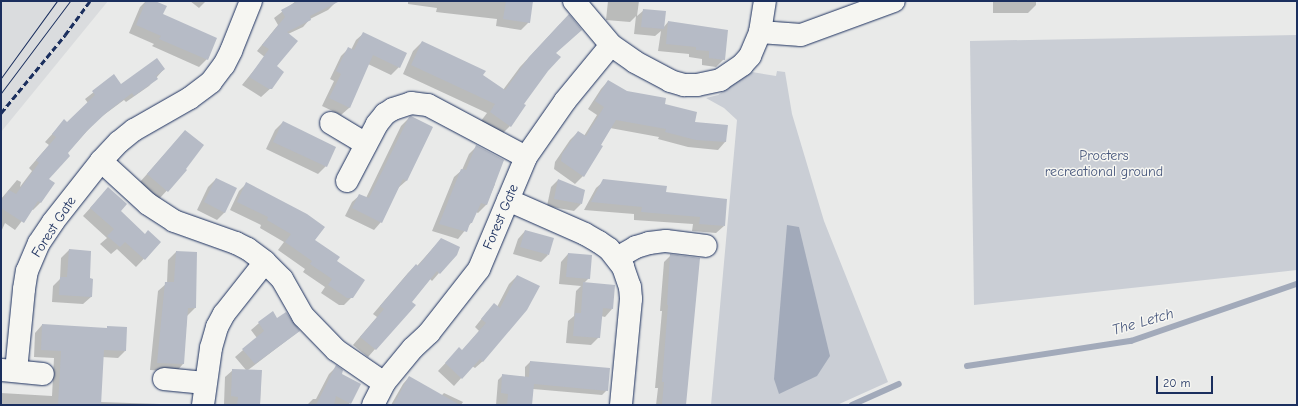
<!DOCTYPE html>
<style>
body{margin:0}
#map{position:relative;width:1298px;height:406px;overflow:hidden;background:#e9eae9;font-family:"Comic Neue",sans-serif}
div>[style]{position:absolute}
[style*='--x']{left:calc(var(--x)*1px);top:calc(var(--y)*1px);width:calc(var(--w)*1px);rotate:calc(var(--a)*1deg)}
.built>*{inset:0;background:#dadcde}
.green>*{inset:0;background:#caced5}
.water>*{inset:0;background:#a2aaba}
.shadow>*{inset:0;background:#0003}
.stream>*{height:5.5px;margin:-2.75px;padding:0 2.75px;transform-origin:2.75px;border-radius:2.75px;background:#a2aaba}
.building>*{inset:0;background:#b6bbc6}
.roads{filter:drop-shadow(0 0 1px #1b2f5e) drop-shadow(0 0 1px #1b2f5e)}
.minor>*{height:22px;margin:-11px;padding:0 11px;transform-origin:11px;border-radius:11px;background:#f6f6f2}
.tram>*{height:1px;margin:-0.5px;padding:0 0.5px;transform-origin:0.5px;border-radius:0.5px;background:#1b2f5e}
.rail>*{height:3px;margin-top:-1.5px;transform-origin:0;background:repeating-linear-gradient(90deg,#1b2f5e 0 6px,transparent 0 9px)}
span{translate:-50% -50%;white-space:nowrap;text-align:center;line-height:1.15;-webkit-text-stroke:3px #f6f6f2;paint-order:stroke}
.park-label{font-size:14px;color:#47577c}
.street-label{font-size:14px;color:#1b2f5e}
.water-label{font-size:15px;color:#44547a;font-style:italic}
.frame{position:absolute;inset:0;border:2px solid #1b2f5e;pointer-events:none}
.scale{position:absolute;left:1156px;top:376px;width:57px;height:18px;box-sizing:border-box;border:2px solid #1b2f5e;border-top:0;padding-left:5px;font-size:12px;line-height:14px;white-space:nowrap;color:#1b2f5e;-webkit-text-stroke:3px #f6f6f2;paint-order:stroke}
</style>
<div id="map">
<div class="built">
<i style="clip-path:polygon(1px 1px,108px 1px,1px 132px)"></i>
</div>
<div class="green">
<i style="clip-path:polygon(1297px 35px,1297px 270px,974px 305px,970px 41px)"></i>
<i style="clip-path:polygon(777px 71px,785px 72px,792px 114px,824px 221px,888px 382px,837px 405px,711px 405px,737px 120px,724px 108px,706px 98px,718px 95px,752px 72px,776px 76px)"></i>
</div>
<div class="water">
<i style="clip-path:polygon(787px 225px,799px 227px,830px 356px,817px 376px,779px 394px,774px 379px)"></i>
</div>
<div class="shadow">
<i style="clip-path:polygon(146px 1px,152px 1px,162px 14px,207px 59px,199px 67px,152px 46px,154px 44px,129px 33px,140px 7px)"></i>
<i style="clip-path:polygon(190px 1px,206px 1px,199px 8px)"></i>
<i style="clip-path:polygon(296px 1px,334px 1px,335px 3px,328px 10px,310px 19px,303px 27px,288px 34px,275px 67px,271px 88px,261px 97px,242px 85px,263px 59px,271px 62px,257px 51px,278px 25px,274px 18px)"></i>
<i style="clip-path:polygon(408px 1px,527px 1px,529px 22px,521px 30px,496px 26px,497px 19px,436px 12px,437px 8px,408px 4px)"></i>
<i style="clip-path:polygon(639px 1px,637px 16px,644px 10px,663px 28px,668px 22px,724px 59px,716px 67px,702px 65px,702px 59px,689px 57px,689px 54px,658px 51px,661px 31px,655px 36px,634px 34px,636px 16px,630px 22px,606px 20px,608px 1px)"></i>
<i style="clip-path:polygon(993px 1px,1036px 1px,1036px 5px,1028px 13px,993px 13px)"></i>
<i style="clip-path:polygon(560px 24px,581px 30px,555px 53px,547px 70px,523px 104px,510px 126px,501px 135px,481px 121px,487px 113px,403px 74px,413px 51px,422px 42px,482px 76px,503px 90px,520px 67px)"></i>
<i style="clip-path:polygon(364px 33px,399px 67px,391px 75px,368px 64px,349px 108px,341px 115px,322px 106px,334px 81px,330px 79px,341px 56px,348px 49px,351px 50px,356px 40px)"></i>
<i style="clip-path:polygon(164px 69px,149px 86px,126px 102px,124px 100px,97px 120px,66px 154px,48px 179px,54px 183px,40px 203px,33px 210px,31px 209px,15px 230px,5px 223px,1px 232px,1px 199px,17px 180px,21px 182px,20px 187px,32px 171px,29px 168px,49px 145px,45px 142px,64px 121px,67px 123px,88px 103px,85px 99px,114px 76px,121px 85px)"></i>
<i style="clip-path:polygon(608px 81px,626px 92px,664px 105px,694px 123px,727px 126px,725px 142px,718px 150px,688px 147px,658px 139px,659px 137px,610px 128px,583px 176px,575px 184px,554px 169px,555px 162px,570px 140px,578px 132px,584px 136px,597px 115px,588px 109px,601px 89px)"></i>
<i style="clip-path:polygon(409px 118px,432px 127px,406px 181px,398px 188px,381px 222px,374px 230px,345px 216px,352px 202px,360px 195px,366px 198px,401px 126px)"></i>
<i style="clip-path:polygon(283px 122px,326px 166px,318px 174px,266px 149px,275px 130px)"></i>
<i style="clip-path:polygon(185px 131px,186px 170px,159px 199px,140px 182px)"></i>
<i style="clip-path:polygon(477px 146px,495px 184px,486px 205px,478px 213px,476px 212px,471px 223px,458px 239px,432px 231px,454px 177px,462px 170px,469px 154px)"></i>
<i style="clip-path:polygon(216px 179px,225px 212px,217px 220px,197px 210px,208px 187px)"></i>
<i style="clip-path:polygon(558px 180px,581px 204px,574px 211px,547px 206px,551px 187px)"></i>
<i style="clip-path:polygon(604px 181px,665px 193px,724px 226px,716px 233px,692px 231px,693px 224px,634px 220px,634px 214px,584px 210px,596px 188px)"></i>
<i style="clip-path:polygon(247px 183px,336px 261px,352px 297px,344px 305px,339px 305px,321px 293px,325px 287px,303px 272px,305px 269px,278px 250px,284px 242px,260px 228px,261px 225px,230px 210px,239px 191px)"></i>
<i style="clip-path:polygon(101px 196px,145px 235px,160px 242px,136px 267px,117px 249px,111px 254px,100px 244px,107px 238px,83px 216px)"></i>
<i style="clip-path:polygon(525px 231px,548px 255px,541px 262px,513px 254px,518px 239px)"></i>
<i style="clip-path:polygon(434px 247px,439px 273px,432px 281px,430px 279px,411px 302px,414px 305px,368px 357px,353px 345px,377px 317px,373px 314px,408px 273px,416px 265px,417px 266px)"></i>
<i style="clip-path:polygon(69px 250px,88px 279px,91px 297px,83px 304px,52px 302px,53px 286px,60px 279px,61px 258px)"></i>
<i style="clip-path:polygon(176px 252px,195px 308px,187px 316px,183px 364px,176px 372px,150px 370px,158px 291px,167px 283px,168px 260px)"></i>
<i style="clip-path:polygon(568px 254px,589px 278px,584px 283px,612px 309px,605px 317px,601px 316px,599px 337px,591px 345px,566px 343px,568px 321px,574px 316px,576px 291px,581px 286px,559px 284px,561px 262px)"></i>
<i style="clip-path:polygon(671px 255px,699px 259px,685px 405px,656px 405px,658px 388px,655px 388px,662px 311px,660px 311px,664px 262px)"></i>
<i style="clip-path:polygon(517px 276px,483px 361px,475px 368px,472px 366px,454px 386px,438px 371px,452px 356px,462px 351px,479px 331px,475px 327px,487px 312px,497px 307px,509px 284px)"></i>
<i style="clip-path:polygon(277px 319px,299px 331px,248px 370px,261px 371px,260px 405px,224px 404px,225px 377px,233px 370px,246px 370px,235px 357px,257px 338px,251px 330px,259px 323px)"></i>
<i style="clip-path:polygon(42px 325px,106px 329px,108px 327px,125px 351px,118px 358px,102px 357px,100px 402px,190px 405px,1px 405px,1px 393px,52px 396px,54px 358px,34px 357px,35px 333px)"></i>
<i style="clip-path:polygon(530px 362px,607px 390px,602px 395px,533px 389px,531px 405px,496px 405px,498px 380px,503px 375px,525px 377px,525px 367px)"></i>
<i style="clip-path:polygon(336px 367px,350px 403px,348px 405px,307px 405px,313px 399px,316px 399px,329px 374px)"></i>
<i style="clip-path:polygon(409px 377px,441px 396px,444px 393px,463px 402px,461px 405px,391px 405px,403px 384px)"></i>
</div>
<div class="stream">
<i style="--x:967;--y:366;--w:166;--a:-8.7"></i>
<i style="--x:1131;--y:341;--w:176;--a:-19"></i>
<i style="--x:852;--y:405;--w:51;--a:-24.1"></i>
</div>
<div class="building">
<i style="clip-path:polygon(146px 1px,155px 1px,167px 6px,163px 14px,217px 38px,208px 60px,159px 39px,161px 36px,136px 25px)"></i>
<i style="clip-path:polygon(298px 1px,340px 1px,310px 16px,311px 20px,287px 32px,298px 41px,277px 66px,284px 72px,272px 89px,269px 89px,249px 77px,269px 49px,262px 45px,285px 17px,281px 10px)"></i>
<i style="clip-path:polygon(506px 1px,533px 1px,530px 23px,503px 19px)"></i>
<i style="clip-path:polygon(643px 9px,666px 11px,664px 29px,641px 27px)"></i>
<i style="clip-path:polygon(569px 14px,582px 30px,556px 53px,561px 57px,548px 71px,524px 104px,526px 105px,511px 127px,490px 112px,495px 104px,411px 65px,422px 41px,486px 71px,483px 75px,505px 90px,529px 57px)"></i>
<i style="clip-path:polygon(668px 21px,728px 30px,725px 60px,709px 58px,709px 51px,696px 50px,696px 47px,666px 44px)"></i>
<i style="clip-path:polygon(363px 32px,407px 53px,400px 68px,373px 55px,350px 108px,329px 98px,341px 74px,336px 71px,348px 47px,354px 50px)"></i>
<i style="clip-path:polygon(157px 58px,165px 69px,156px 76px,158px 79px,134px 96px,132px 93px,106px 113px,87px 131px,68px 153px,70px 156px,49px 179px,55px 183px,41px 203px,38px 201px,24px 223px,1px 208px,1px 201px,9px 190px,16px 194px,39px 163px,36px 160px,56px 137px,52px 134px,64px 119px,67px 122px,95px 95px,92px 91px,114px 74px,121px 84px)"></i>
<i style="clip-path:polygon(608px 80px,627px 91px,666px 98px,665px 104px,697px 112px,695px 122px,728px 125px,726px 142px,696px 140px,665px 132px,666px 129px,616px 120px,601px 145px,603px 146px,584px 177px,561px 161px,562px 154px,578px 131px,586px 136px,604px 107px,595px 101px)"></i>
<i style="clip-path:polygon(411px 116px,433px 127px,407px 181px,403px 179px,382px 223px,352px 208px,359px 194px,369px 198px,409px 117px)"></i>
<i style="clip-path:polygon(283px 121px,336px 147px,327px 167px,273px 142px)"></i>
<i style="clip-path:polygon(185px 130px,204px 145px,186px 169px,187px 170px,168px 192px,147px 174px)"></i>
<i style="clip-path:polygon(476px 145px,504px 160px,487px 205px,481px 203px,472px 223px,470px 223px,467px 232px,439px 224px,461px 169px,466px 170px)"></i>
<i style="clip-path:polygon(216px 178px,237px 188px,225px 213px,204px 202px)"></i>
<i style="clip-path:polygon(558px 179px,585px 190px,582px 204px,554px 199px)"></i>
<i style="clip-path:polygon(603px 179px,667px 186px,666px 192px,727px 199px,725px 226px,699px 224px,700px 217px,641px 212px,642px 207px,591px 202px)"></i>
<i style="clip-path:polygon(246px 182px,307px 214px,325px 227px,315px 240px,340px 257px,337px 261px,365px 280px,353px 298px,347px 298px,328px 285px,332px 279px,310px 264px,312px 261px,285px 242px,291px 234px,267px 220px,268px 217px,237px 202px)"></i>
<i style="clip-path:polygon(108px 187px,127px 204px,121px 211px,145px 234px,148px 230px,161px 242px,145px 260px,125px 242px,120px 247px,107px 236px,114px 229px,90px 208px)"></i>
<i style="clip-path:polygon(525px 230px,554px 238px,549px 255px,520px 247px)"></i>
<i style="clip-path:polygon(441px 238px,460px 247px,457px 255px,440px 274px,437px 271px,412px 302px,416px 305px,376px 350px,360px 337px,384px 309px,380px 306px,416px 264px,418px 266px)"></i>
<i style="clip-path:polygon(69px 249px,91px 251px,90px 278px,93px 279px,92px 297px,59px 295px,60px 277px,67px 277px)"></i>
<i style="clip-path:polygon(176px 251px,197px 252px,196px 308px,188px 308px,184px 364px,157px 363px,165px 282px,174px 282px)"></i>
<i style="clip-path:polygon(568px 253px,592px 255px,590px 279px,566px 277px)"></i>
<i style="clip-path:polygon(670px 254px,700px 258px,686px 405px,662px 404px,664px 382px,662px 382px,668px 305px,667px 305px)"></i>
<i style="clip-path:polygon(517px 275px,540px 286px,527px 310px,483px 362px,480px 359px,462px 379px,445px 363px,459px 347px,462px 350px,486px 323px,481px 319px,494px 303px,500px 308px)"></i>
<i style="clip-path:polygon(583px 282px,615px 285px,613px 309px,603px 308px,600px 338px,573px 336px,575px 313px,581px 313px)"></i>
<i style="clip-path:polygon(273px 311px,277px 318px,286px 312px,300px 331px,255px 364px,242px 349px,264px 331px,258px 322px)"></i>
<i style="clip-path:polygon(42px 324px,107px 328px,107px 326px,127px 327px,126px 351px,104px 350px,101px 405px,58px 405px,61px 351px,41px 350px)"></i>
<i style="clip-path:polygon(530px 361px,610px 368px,608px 391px,534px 384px,532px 405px,507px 405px,508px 394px,501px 393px,502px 374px,529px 377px)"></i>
<i style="clip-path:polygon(336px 365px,343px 370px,342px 374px,361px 384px,351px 404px,336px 396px,334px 405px,316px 405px)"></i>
<i style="clip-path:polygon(232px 369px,262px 370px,260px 405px,237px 405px,238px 397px,231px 396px)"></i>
<i style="clip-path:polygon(409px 376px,460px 405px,393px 405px)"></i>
</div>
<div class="roads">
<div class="minor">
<i style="--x:574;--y:1;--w:57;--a:49.9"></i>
<i style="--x:611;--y:45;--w:29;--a:35"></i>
<i style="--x:635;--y:62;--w:40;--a:28"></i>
<i style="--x:670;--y:81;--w:15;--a:16"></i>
<i style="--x:684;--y:85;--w:13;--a:0"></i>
<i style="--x:697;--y:85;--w:24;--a:-12"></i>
<i style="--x:720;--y:80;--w:27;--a:-34"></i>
<i style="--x:742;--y:65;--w:12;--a:-48"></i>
<i style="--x:750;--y:56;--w:26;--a:-67"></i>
<i style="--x:760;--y:32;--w:31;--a:-81"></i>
<i style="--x:760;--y:32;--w:41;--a:4.2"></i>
<i style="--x:801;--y:35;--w:99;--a:-20.1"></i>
<i style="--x:331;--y:123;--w:41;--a:31"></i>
<i style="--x:101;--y:161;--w:64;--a:42.5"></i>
<i style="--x:148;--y:204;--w:31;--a:33"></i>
<i style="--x:174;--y:221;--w:66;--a:19.5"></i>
<i style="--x:236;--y:243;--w:13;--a:27"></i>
<i style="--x:248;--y:249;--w:21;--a:37"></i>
<i style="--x:265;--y:262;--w:24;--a:45"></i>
<i style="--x:282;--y:279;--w:43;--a:60.4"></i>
<i style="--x:303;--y:316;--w:47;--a:45.9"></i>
<i style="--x:336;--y:350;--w:58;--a:34.5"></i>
<i style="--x:347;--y:181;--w:64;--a:-62.2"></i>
<i style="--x:377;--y:124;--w:13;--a:-51"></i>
<i style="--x:385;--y:114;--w:9;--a:-32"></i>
<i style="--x:393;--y:109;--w:19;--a:-18"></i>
<i style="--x:411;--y:103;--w:17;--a:7"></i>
<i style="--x:428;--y:105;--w:111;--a:28"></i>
<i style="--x:508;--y:200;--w:84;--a:23.8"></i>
<i style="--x:585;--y:234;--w:16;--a:30"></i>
<i style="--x:599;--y:242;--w:12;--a:35"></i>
<i style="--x:609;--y:249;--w:23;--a:52"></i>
<i style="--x:623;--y:267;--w:21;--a:71"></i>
<i style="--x:630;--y:287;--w:12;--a:85"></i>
<i style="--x:631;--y:299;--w:106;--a:95.4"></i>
<i style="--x:617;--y:258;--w:22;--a:-30"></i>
<i style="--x:636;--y:247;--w:14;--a:-17"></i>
<i style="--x:649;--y:243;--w:17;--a:-7"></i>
<i style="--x:666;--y:241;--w:40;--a:7.1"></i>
<i style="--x:2;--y:370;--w:41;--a:5.6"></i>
<i style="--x:16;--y:371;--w:82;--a:-84.4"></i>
<i style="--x:24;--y:289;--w:18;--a:-81"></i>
<i style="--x:27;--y:271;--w:30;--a:-67"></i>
<i style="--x:39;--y:243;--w:25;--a:-56"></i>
<i style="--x:53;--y:222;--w:78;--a:-51.8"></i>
<i style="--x:101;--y:161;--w:26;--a:-47"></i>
<i style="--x:119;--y:142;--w:19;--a:-39"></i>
<i style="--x:134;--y:130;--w:64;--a:-29.7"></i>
<i style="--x:190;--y:98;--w:26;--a:-37"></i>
<i style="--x:211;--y:82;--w:21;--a:-53"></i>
<i style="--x:224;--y:65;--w:16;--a:-63"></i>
<i style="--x:231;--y:51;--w:54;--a:-68.2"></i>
<i style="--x:164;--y:379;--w:41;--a:5.6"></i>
<i style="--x:203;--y:405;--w:58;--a:-82"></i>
<i style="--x:211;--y:348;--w:22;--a:-74"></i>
<i style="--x:217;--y:327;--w:15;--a:-62"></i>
<i style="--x:224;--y:314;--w:66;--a:-51.7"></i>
<i style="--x:373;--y:405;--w:25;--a:-63"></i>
<i style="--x:384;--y:383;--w:45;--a:-50.4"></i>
<i style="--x:413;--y:348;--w:22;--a:-43"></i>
<i style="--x:429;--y:333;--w:81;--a:-52"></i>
<i style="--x:479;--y:269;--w:121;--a:-67.2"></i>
<i style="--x:526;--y:157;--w:68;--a:-55.1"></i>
<i style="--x:565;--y:101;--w:72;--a:-50.6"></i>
</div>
</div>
<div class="tram">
<i style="--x:1;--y:78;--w:95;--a:-54"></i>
<i style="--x:1;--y:93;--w:115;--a:-53.1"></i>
</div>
<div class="rail">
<i style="--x:1;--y:113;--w:101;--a:-50.6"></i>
<i style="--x:65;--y:35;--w:42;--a:-53.7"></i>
</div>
<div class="park-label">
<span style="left:1104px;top:164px">Procters<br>recreational ground</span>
</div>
<div class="street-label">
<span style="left:501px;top:217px;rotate:-67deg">Forest Gate</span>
<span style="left:54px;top:227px;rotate:-57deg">Forest Gate</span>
</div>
<div class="water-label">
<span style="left:1143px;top:322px;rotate:-16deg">The Letch</span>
</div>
<div class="frame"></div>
<div class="scale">20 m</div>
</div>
